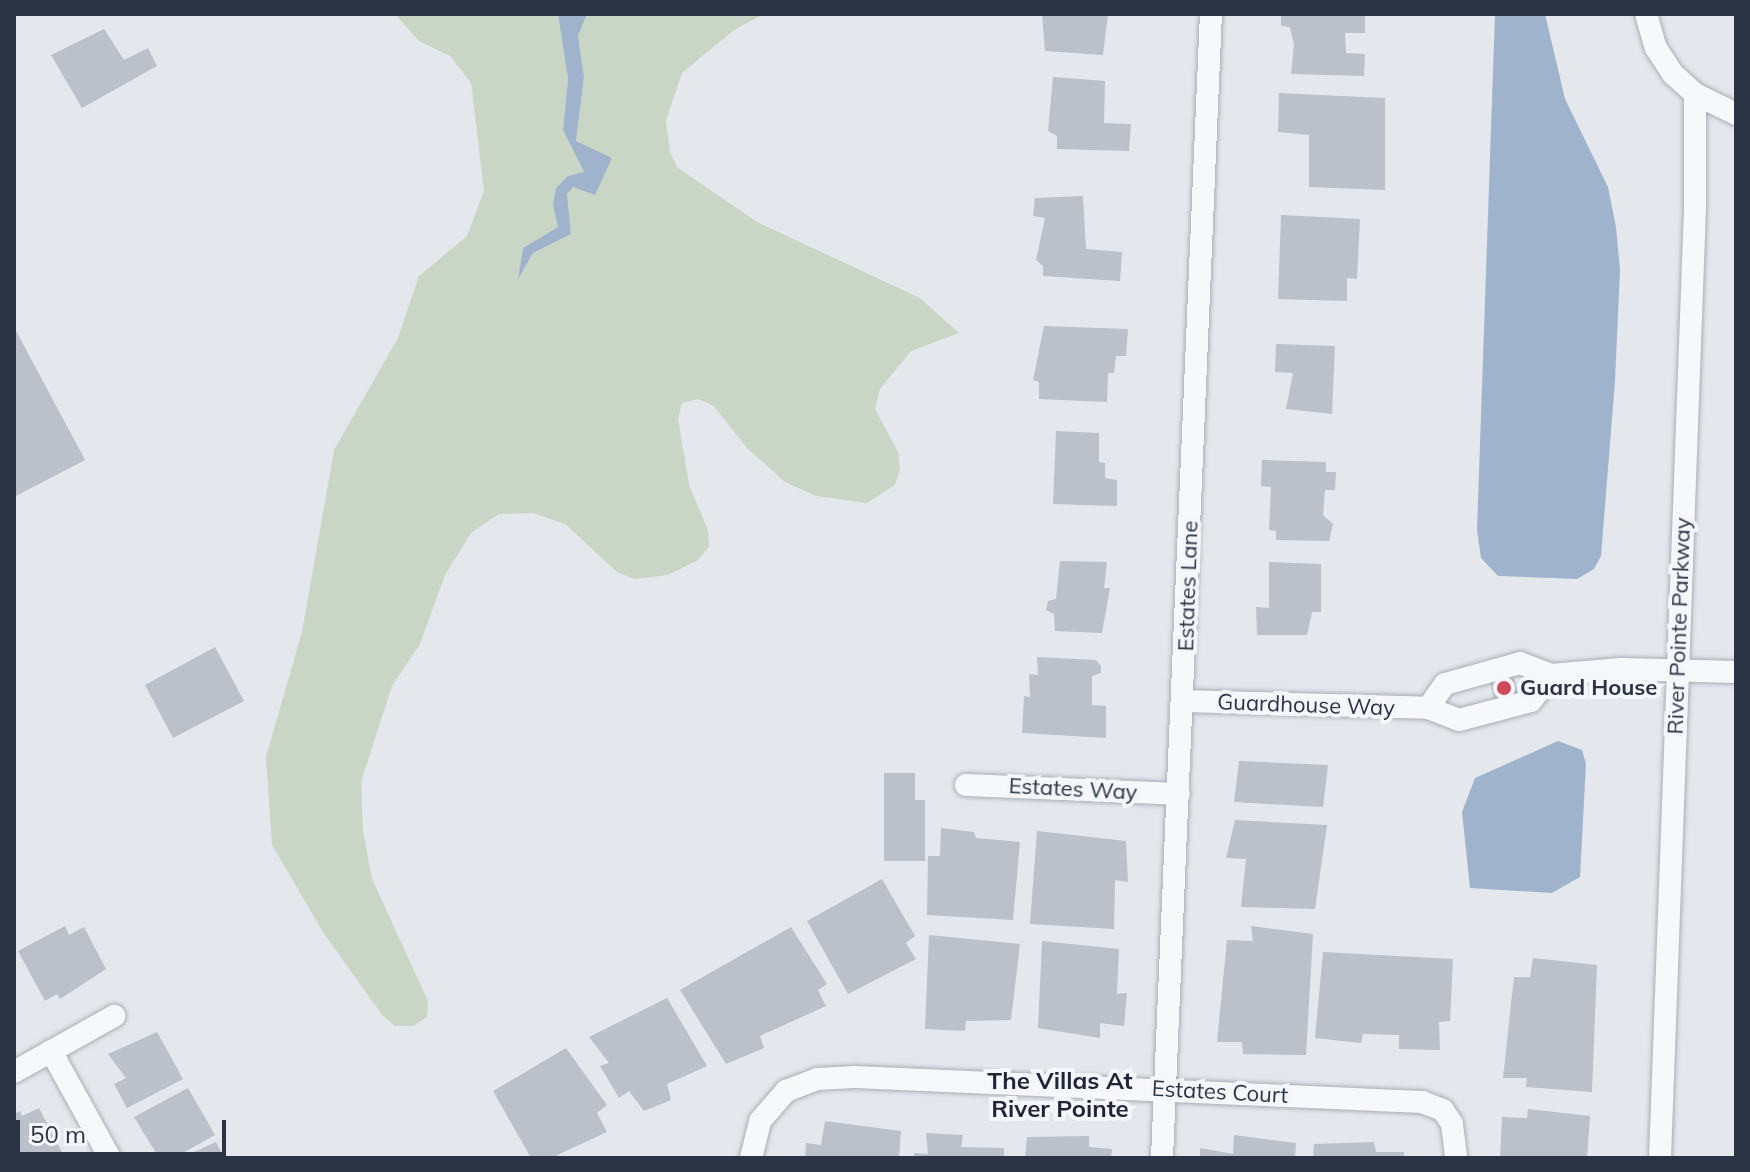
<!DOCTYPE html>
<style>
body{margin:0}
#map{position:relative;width:1750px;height:1172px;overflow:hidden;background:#e4e7ec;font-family:Mulish,sans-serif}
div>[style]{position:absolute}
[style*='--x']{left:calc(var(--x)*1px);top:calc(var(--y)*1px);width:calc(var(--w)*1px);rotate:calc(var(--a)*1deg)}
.green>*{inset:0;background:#c9d6c5}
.water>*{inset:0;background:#9fb4cc}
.building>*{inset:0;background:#bbc0ca}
.roads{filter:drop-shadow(0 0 2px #a9aeb7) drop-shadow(0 0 2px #a9aeb7)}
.minor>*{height:22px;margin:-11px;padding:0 11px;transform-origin:11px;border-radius:11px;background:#f7f8fa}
.dots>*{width:22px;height:22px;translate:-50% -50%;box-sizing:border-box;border:4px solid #f4f6f9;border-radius:50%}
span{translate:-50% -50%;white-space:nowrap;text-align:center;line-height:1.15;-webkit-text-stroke:8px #f4f6f9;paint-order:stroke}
.street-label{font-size:22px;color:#2b3445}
.poi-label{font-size:22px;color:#2b3445;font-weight:700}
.left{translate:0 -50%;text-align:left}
.neighbourhood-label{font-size:24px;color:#1d2536;font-weight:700}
.frame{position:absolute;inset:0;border:16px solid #2b3445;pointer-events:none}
.scale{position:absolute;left:16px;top:1120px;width:210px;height:36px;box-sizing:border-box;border:4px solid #2b3445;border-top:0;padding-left:10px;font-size:24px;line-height:28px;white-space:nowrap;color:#2b3445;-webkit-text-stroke:6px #f4f6f9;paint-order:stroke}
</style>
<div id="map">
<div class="green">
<i style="clip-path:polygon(395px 14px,558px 14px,568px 79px,563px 130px,584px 172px,553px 204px,559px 227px,523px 248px,519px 279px,533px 253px,571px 234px,567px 194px,572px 187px,581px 189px,612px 158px,576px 141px,584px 77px,578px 36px,587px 14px,764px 14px,734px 30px,682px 73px,666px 120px,670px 153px,678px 168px,757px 222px,920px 298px,959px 333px,911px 351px,880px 389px,875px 409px,898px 452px,900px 469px,895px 485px,867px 503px,816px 496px,785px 482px,746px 447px,714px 406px,698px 399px,682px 403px,678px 419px,689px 485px,708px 530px,709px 547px,698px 560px,668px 575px,634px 579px,617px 572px,565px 524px,533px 513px,499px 514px,471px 533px,445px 575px,420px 644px,392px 686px,361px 782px,363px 831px,372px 879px,428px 1001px,427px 1017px,413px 1026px,395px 1026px,382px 1015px,323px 932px,272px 845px,266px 757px,302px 632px,334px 450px,398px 338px,419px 276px,467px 236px,484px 191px,471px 83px,450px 56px,419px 41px)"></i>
</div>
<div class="water">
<i style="clip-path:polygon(558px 14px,587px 14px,578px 36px,584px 77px,576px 141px,612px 158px,595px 195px,573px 187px,567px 194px,571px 234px,533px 253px,518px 280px,523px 248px,558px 227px,553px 204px,556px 188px,568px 176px,584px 172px,563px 130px,568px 79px)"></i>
<i style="clip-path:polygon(1495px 14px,1545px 14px,1565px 99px,1608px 187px,1616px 227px,1620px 270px,1615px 381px,1601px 556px,1594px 569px,1577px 579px,1498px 576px,1481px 558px,1477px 530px)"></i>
<i style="clip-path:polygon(1558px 741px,1582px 750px,1586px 764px,1580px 877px,1552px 893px,1470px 888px,1462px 812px,1475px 778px)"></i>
</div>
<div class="building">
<i style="clip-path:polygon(1042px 14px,1108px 14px,1103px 55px,1045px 51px)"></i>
<i style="clip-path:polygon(1281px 14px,1365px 14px,1365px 33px,1345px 33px,1346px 53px,1365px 54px,1364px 76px,1291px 74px,1294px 45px,1290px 27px,1281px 26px)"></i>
<i style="clip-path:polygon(104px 29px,124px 60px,148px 48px,157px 66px,82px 108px,51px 55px)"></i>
<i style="clip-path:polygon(1053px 77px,1105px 81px,1104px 123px,1131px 124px,1129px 151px,1057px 149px,1057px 136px,1048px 131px)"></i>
<i style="clip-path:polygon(1279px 93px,1385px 98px,1385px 190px,1309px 187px,1309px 135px,1278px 132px)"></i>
<i style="clip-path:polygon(1083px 196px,1086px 249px,1122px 252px,1120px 281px,1043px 276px,1043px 266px,1036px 260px,1045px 218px,1033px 216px,1035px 198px)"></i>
<i style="clip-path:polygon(1281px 215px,1360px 219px,1357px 279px,1347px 278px,1347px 301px,1278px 299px)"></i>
<i style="clip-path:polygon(1044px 326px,1128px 329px,1126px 356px,1116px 356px,1114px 373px,1108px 373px,1107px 402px,1039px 399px,1039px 382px,1033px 380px)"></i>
<i style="clip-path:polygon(14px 327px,85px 460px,14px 497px)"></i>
<i style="clip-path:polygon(1276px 344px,1335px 346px,1332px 414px,1286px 409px,1293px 373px,1275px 372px)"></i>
<i style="clip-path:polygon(1056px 431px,1099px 433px,1099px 462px,1105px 463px,1105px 478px,1117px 480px,1117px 506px,1053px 504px)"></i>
<i style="clip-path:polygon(1262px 460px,1326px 462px,1326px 472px,1336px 472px,1335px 490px,1325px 490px,1323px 515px,1333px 524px,1329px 541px,1276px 540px,1276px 531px,1269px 530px,1271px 487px,1261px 486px)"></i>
<i style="clip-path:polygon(1060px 561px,1107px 562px,1104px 588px,1110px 588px,1102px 633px,1055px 631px,1054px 614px,1046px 610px,1048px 601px,1056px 599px)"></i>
<i style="clip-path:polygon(1269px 562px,1321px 564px,1321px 612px,1312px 612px,1307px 635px,1257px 635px,1256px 607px,1269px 608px)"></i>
<i style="clip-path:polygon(215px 647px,244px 701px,173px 738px,145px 685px)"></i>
<i style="clip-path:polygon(1037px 657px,1096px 660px,1101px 666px,1101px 673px,1092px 676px,1092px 705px,1106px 706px,1106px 738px,1022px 733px,1024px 696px,1030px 697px,1029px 674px,1038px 675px)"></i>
<i style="clip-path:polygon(1513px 674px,1519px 695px,1495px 702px,1489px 680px)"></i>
<i style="clip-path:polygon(1239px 761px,1328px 765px,1323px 807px,1234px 802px)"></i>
<i style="clip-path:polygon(884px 773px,915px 773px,915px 800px,925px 800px,925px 861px,884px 861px)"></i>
<i style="clip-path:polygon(1235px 820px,1327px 825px,1315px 909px,1241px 907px,1246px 859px,1226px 858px)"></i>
<i style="clip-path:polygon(941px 828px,974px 832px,976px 838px,1020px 842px,1013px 920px,927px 915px,928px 856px,940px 856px)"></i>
<i style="clip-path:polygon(1037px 831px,1126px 841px,1128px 882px,1115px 880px,1114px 929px,1030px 924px)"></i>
<i style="clip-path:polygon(882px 879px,915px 936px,906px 943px,916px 959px,848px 994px,807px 921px)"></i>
<i style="clip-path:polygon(65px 926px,69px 935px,84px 927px,106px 969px,60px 999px,57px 994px,45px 1001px,18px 951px)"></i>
<i style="clip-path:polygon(1251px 926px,1313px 934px,1306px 1055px,1243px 1054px,1242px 1042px,1217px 1042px,1227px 940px,1253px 941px)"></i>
<i style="clip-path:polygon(791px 927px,827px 984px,818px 990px,826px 1006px,760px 1036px,764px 1048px,726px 1064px,680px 990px)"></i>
<i style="clip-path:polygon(929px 935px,1020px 944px,1011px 1020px,966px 1021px,965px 1031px,925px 1029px)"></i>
<i style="clip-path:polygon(1042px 941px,1119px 949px,1117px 994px,1127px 993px,1124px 1026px,1100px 1023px,1100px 1038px,1038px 1028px)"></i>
<i style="clip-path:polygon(1323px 952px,1453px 959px,1450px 1021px,1439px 1022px,1440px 1050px,1399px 1049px,1399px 1035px,1363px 1034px,1361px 1043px,1315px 1038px)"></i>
<i style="clip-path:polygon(1533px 958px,1597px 965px,1592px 1092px,1526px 1087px,1527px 1078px,1503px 1078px,1514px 977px,1530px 977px)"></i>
<i style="clip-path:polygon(667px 998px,707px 1066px,667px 1084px,671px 1100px,644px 1111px,629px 1091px,619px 1098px,600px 1066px,609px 1063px,589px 1037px)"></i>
<i style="clip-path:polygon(157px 1032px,183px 1079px,127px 1108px,114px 1084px,126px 1078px,108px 1054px)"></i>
<i style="clip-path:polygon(566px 1048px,607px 1105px,597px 1113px,607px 1132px,551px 1158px,531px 1158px,493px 1091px)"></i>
<i style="clip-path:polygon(188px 1088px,215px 1135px,174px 1158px,159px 1158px,134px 1117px)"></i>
<i style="clip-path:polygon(39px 1108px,65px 1158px,14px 1158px,14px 1114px,20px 1111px,22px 1116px)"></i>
<i style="clip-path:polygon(1528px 1109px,1590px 1116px,1587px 1158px,1500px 1158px,1502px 1117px,1527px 1118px)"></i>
<i style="clip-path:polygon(825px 1121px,901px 1131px,899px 1158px,805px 1158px,806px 1143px,821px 1145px)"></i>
<i style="clip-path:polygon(926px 1133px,963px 1135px,961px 1147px,1004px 1148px,1004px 1158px,914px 1158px,914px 1153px,928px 1154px)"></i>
<i style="clip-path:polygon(1234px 1135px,1296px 1143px,1295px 1158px,1200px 1158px,1200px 1148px,1233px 1154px)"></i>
<i style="clip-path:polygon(1089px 1136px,1089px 1147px,1112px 1149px,1111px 1158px,1025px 1158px,1027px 1137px)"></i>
<i style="clip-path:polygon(216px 1142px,224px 1158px,181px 1158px)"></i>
<i style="clip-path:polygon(1374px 1142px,1376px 1152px,1404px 1152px,1404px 1158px,1313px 1158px,1314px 1144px)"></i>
</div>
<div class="roads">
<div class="minor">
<i style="--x:1646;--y:14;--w:35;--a:74"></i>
<i style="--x:1656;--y:48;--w:31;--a:57"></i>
<i style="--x:1673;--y:74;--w:30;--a:42"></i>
<i style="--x:1695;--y:94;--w:46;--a:26"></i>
<i style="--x:1183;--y:701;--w:245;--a:1.6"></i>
<i style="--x:1428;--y:708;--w:33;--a:21"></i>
<i style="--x:1459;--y:720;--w:74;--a:-14.8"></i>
<i style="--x:1531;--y:701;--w:33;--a:-52"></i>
<i style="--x:1428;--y:708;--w:29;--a:-55"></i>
<i style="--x:1445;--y:684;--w:78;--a:-15.6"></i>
<i style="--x:1520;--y:663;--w:33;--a:21"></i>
<i style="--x:1551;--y:675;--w:70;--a:-4.9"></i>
<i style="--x:1621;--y:669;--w:115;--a:1.5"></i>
<i style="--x:966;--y:785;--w:213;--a:2.4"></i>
<i style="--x:51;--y:1051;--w:122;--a:61.1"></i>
<i style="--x:14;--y:1072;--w:115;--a:-29.2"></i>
<i style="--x:751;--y:1158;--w:38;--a:-76"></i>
<i style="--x:760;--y:1121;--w:40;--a:-49"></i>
<i style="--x:786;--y:1091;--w:33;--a:-21"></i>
<i style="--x:817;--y:1079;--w:38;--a:-3"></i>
<i style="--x:855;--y:1077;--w:568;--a:2.52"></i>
<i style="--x:1422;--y:1102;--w:22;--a:21"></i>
<i style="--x:1443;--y:1110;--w:17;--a:57"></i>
<i style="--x:1452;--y:1124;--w:34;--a:83"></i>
<i style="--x:1162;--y:1158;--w:1145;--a:-87.55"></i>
<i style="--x:1660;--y:1158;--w:951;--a:-87.89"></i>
<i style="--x:1695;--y:208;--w:114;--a:-90"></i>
</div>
</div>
<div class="dots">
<i style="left:1504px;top:688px;background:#d1495b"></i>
</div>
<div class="street-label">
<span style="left:1188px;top:586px;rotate:-88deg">Estates Lane</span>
<span style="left:1679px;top:626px;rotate:-88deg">River Pointe Parkway</span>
<span style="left:1306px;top:705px;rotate:2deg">Guardhouse Way</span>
<span style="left:1073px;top:789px;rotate:3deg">Estates Way</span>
<span style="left:1220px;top:1092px;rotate:3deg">Estates Court</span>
</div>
<div class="poi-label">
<span class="left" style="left:1520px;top:688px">Guard House</span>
</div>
<div class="neighbourhood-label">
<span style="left:1060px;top:1095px">The Villas At<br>River Pointe</span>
</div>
<div class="frame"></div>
<div class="scale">50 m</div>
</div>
